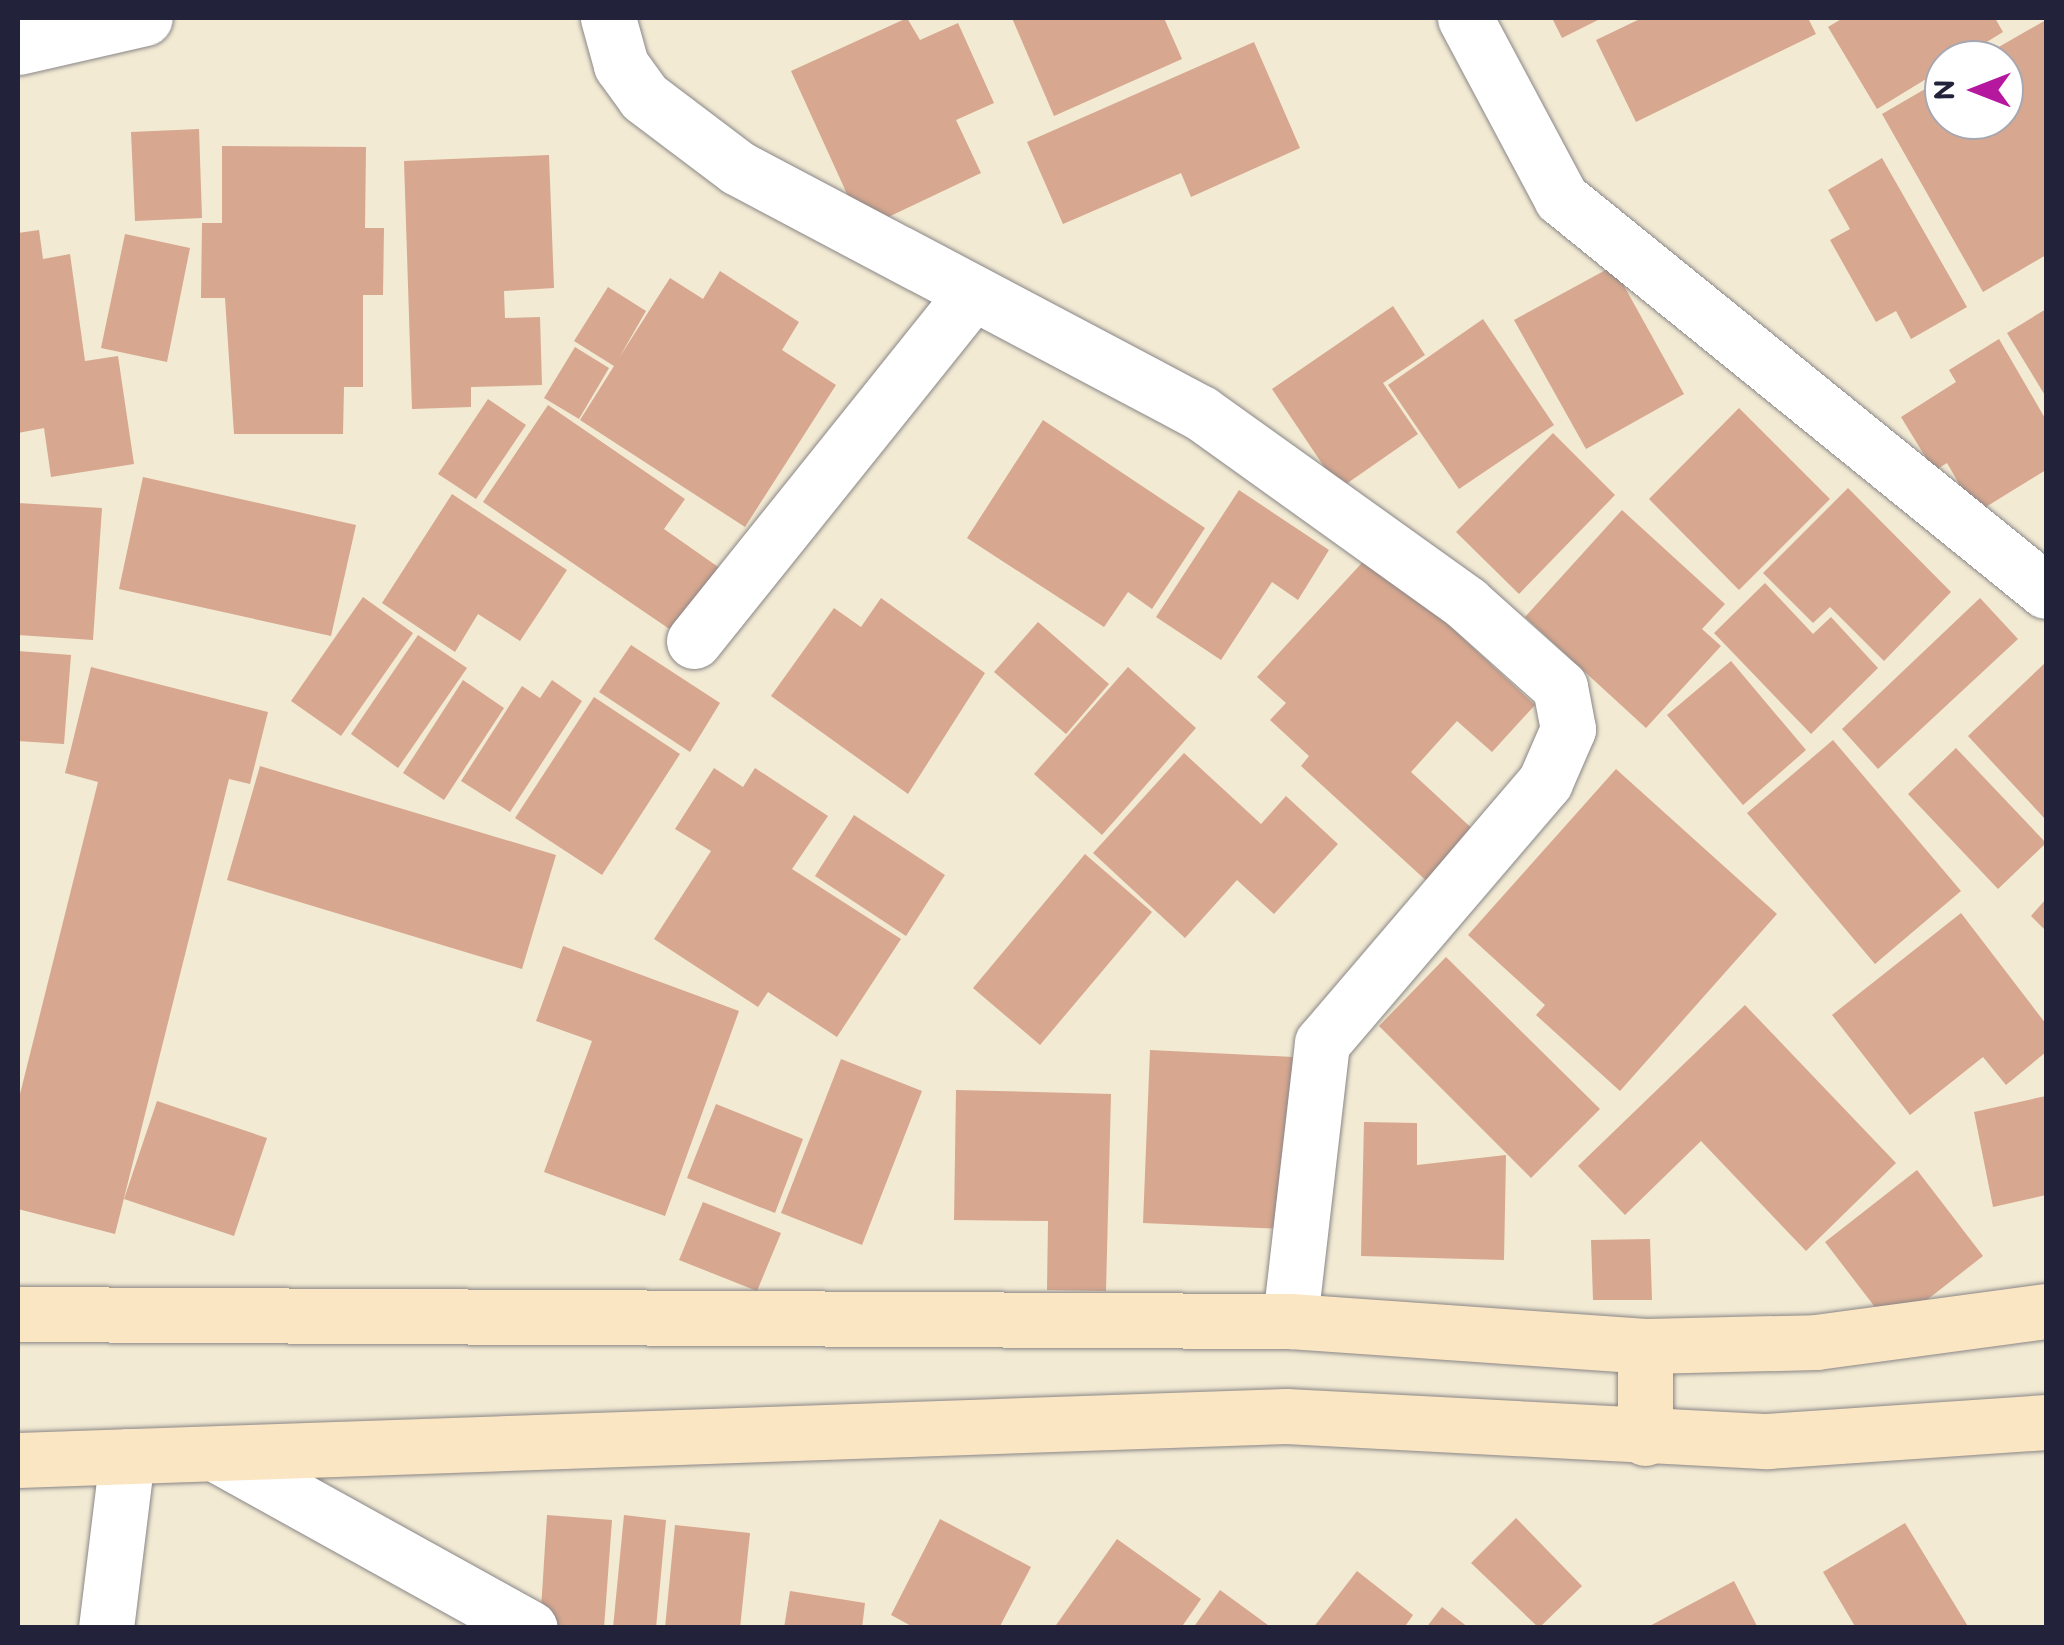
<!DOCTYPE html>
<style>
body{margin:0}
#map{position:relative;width:2064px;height:1645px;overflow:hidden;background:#f2ead3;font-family:"Balsamiq Sans",sans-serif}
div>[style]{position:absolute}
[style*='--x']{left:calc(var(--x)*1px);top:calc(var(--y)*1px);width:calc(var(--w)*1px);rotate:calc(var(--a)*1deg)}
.building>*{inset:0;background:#d7a78f}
.roads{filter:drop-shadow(0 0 2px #8a8687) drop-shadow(0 0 2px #8a8687)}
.street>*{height:55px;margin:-27.5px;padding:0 27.5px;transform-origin:27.5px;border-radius:27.5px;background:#fff}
.secondary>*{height:55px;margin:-27.5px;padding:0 27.5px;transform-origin:27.5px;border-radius:27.5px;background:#fbe6c4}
span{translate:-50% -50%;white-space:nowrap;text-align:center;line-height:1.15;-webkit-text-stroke:8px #fff;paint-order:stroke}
.frame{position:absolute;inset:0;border:20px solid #22223b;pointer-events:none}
.north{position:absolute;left:1924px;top:40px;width:100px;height:100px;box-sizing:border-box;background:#fff;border:2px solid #a7a7b1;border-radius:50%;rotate:270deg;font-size:28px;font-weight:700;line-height:40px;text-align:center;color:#22223b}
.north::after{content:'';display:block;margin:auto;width:35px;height:45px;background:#b5179e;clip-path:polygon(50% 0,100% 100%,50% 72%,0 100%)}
</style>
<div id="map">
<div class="building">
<i style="clip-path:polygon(907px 18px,920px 40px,958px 23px,994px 103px,956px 120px,981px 173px,863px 229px,791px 71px)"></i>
<i style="clip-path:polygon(1012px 18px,1164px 18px,1182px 59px,1054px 116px)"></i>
<i style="clip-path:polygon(1552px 18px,1602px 18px,1562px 38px)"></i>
<i style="clip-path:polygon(1642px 18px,1808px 18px,1816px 34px,1636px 122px,1596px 40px)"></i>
<i style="clip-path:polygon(1843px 18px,1995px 18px,2003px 32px,1877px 109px,1828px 27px)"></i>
<i style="clip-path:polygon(2046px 20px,2046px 255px,1983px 292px,1882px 114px,1944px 78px,1944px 120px,2004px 120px,2004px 60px,1976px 60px)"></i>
<i style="clip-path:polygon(1254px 42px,1300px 148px,1191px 197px,1181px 173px,1063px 224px,1027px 142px)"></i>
<i style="clip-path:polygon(199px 129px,202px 218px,135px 221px,131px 132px)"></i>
<i style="clip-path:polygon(222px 146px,366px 147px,365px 228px,384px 228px,383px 295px,363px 295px,363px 387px,344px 387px,343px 434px,234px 434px,225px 298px,201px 298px,202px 223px,222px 223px)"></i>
<i style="clip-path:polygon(549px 155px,554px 288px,504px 291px,505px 318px,540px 317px,542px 385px,471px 387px,471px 407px,412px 409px,404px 161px)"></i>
<i style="clip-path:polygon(1882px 158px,1967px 307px,1911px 339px,1896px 311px,1876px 322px,1830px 240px,1850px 229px,1828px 190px)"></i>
<i style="clip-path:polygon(39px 230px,43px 259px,70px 254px,85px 361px,118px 356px,134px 464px,51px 477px,44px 428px,18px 433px,18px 233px)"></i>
<i style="clip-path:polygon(125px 234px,190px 248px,167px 362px,101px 348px)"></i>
<i style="clip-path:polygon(1613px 266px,1684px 394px,1586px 449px,1514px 320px)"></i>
<i style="clip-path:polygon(720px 271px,799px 322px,782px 350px,836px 385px,745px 527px,580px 420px,614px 366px,574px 341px,608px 287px,646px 311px,619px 358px,670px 278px,703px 299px)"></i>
<i style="clip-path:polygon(1393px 306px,1425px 355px,1383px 383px,1418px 434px,1339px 489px,1272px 389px)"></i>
<i style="clip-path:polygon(2046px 309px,2046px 397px,2007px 333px)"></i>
<i style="clip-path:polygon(1483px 319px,1554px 425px,1459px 489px,1388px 385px)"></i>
<i style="clip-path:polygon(1999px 339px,2046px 420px,2046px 470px,1976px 513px,1947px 463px,1934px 471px,1901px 417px,1956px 382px,1949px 370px)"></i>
<i style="clip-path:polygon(575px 347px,609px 368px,579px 419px,544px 398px)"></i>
<i style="clip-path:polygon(488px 399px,526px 425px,476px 499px,438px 474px)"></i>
<i style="clip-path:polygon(548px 405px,685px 499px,664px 529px,731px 576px,687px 641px,483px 502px)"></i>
<i style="clip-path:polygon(1739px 408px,1830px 499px,1739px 590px,1649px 499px)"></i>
<i style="clip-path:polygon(1043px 420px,1205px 528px,1152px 609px,1128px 592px,1104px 627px,967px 538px)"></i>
<i style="clip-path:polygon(1553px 433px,1615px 495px,1519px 594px,1456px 532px)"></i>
<i style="clip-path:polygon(143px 477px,356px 525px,331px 636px,119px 589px)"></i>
<i style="clip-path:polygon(1848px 488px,1951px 592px,1884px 661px,1830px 607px,1813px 623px,1763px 573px)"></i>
<i style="clip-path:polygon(1239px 490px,1329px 550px,1298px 600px,1272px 582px,1221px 660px,1156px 617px)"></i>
<i style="clip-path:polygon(452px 494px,567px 570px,520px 641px,478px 614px,455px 652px,382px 603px)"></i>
<i style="clip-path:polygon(18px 503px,102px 508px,93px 640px,18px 635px)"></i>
<i style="clip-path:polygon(1622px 510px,1725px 604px,1702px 629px,1721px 646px,1646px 728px,1525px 617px)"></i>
<i style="clip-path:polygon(1371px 553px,1535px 705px,1492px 752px,1457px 721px,1411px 772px,1478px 834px,1431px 885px,1301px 766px,1309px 756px,1270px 720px,1286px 703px,1257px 677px)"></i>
<i style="clip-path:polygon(1765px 583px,1813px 634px,1831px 617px,1878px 668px,1811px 734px,1714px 633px)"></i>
<i style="clip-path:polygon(363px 597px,413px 633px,341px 736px,291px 701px)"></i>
<i style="clip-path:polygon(881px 598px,985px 673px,908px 794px,771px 696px,834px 608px,861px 627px)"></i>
<i style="clip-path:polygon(1980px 598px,2018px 639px,1878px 769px,1842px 729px)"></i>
<i style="clip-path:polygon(1038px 622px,1109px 684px,1066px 734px,994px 672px)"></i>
<i style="clip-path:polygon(418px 635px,467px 668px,398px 768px,351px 734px)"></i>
<i style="clip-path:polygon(631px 645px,720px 703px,690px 752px,599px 692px)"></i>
<i style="clip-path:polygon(18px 651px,71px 655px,64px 744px,18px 741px)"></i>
<i style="clip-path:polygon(1731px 661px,1806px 750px,1743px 805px,1667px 715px)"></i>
<i style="clip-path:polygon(2046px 662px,2046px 820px,1968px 736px)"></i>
<i style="clip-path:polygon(91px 667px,268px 712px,250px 784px,229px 779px,115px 1234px,18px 1209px,18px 1102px,98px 782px,65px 773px)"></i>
<i style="clip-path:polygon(1128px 667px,1196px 728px,1102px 835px,1034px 774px)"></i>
<i style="clip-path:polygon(463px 680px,504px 708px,444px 800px,403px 773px)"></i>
<i style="clip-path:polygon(552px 680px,582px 701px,510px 812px,461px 781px,522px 686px,540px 698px)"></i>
<i style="clip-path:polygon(594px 697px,680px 754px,602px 875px,515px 818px)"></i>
<i style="clip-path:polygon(1833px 740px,1961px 891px,1875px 964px,1747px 813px)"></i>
<i style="clip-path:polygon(1956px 748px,2046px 843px,1998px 889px,1908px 794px)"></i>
<i style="clip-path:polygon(1184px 753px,1261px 824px,1286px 796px,1338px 844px,1274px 914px,1237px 880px,1185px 938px,1093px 853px)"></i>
<i style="clip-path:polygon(260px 766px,556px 855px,522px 969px,227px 880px)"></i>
<i style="clip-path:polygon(714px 768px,743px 787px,755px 768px,828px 816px,792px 869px,901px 939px,837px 1037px,768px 992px,758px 1007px,654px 939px,711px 851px,675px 829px)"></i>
<i style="clip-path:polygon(1616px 769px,1777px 914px,1620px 1091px,1536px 1015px,1545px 1005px,1468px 935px)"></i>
<i style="clip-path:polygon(854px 815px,945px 875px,906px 936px,815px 876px)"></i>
<i style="clip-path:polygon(1085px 854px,1152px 912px,1040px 1045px,973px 988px)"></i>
<i style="clip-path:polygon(2046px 899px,2046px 931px,2031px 916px)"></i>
<i style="clip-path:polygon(1961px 913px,2046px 1024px,2046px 1052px,2006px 1085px,1983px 1057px,1910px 1115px,1832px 1015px)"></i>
<i style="clip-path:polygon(563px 946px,739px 1011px,665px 1216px,544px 1172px,592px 1041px,536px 1021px)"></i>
<i style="clip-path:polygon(1446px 957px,1600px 1109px,1531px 1178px,1379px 1026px)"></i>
<i style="clip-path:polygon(1745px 1005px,1896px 1163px,1806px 1251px,1701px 1141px,1625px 1215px,1578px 1166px)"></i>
<i style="clip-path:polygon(1150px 1050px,1293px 1057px,1286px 1229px,1143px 1223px)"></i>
<i style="clip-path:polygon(841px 1059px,922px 1091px,862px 1245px,781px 1213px)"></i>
<i style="clip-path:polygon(956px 1090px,1111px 1094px,1106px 1291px,1047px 1290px,1048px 1221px,954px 1220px)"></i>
<i style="clip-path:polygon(2046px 1096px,2046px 1195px,1993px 1207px,1974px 1112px)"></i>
<i style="clip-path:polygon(157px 1101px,267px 1138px,234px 1236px,124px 1199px)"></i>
<i style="clip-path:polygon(716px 1104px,803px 1139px,775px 1213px,687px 1178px)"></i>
<i style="clip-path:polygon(1364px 1122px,1417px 1123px,1417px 1165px,1506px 1155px,1504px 1260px,1361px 1256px)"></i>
<i style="clip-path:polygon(1917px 1170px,1983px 1256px,1891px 1328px,1825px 1242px)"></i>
<i style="clip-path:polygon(703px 1202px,781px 1233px,757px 1291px,679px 1260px)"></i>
<i style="clip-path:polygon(1650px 1239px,1652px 1300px,1593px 1300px,1591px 1240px)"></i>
<i style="clip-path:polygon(547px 1515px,612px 1520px,604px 1628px,540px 1625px)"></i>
<i style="clip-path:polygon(624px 1515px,666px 1520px,656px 1628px,613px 1628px)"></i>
<i style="clip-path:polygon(1516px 1518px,1582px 1586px,1539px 1628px,1471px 1563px)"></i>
<i style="clip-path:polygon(940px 1519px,1031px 1567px,999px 1628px,915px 1628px,891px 1615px)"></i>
<i style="clip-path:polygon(1905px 1523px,1969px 1628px,1856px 1628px,1823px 1572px)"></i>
<i style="clip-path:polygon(675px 1525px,750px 1533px,740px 1628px,665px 1628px)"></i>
<i style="clip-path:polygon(1117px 1539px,1201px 1599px,1181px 1628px,1054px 1628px)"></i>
<i style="clip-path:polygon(1357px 1571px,1413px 1615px,1404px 1628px,1313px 1628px)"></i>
<i style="clip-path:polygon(1734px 1581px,1758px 1628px,1646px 1628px)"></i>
<i style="clip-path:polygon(1220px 1590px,1272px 1628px,1193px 1628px)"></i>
<i style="clip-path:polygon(790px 1591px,865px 1603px,862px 1628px,784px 1628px)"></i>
<i style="clip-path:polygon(1442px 1607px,1469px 1628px,1426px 1628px)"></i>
</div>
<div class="roads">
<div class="street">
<i style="--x:608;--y:18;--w:49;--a:74.5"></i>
<i style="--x:621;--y:65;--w:39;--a:54"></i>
<i style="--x:644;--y:97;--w:118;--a:37.1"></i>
<i style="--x:738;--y:168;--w:524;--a:27.89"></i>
<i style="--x:1201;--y:413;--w:326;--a:35.6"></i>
<i style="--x:1466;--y:603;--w:126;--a:41.8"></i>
<i style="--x:1560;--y:687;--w:43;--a:79.2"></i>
<i style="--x:1568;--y:729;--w:58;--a:113.5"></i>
<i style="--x:1545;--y:782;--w:343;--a:130.5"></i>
<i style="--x:1322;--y:1043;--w:280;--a:96.6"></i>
<i style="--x:1465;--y:18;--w:204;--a:61.9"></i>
<i style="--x:1561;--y:198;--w:624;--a:39.02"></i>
<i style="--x:18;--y:47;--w:130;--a:-12.9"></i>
<i style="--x:694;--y:641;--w:446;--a:-51.3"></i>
<i style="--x:221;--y:1457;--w:353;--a:29"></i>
<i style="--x:106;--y:1628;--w:173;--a:-83"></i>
</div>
<div class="secondary">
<i style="--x:18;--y:1314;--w:1272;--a:0.32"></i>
<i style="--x:1290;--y:1321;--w:356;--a:4"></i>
<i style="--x:1645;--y:1346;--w:171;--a:-1.3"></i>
<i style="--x:1816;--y:1342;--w:232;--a:-7.7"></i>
<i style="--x:1645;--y:1346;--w:92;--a:90"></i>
<i style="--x:18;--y:1460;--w:1269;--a:-1.99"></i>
<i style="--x:1286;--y:1416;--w:482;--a:3"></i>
<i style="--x:1767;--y:1441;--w:280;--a:-3.9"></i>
</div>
</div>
<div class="frame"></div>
<div class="north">N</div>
</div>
